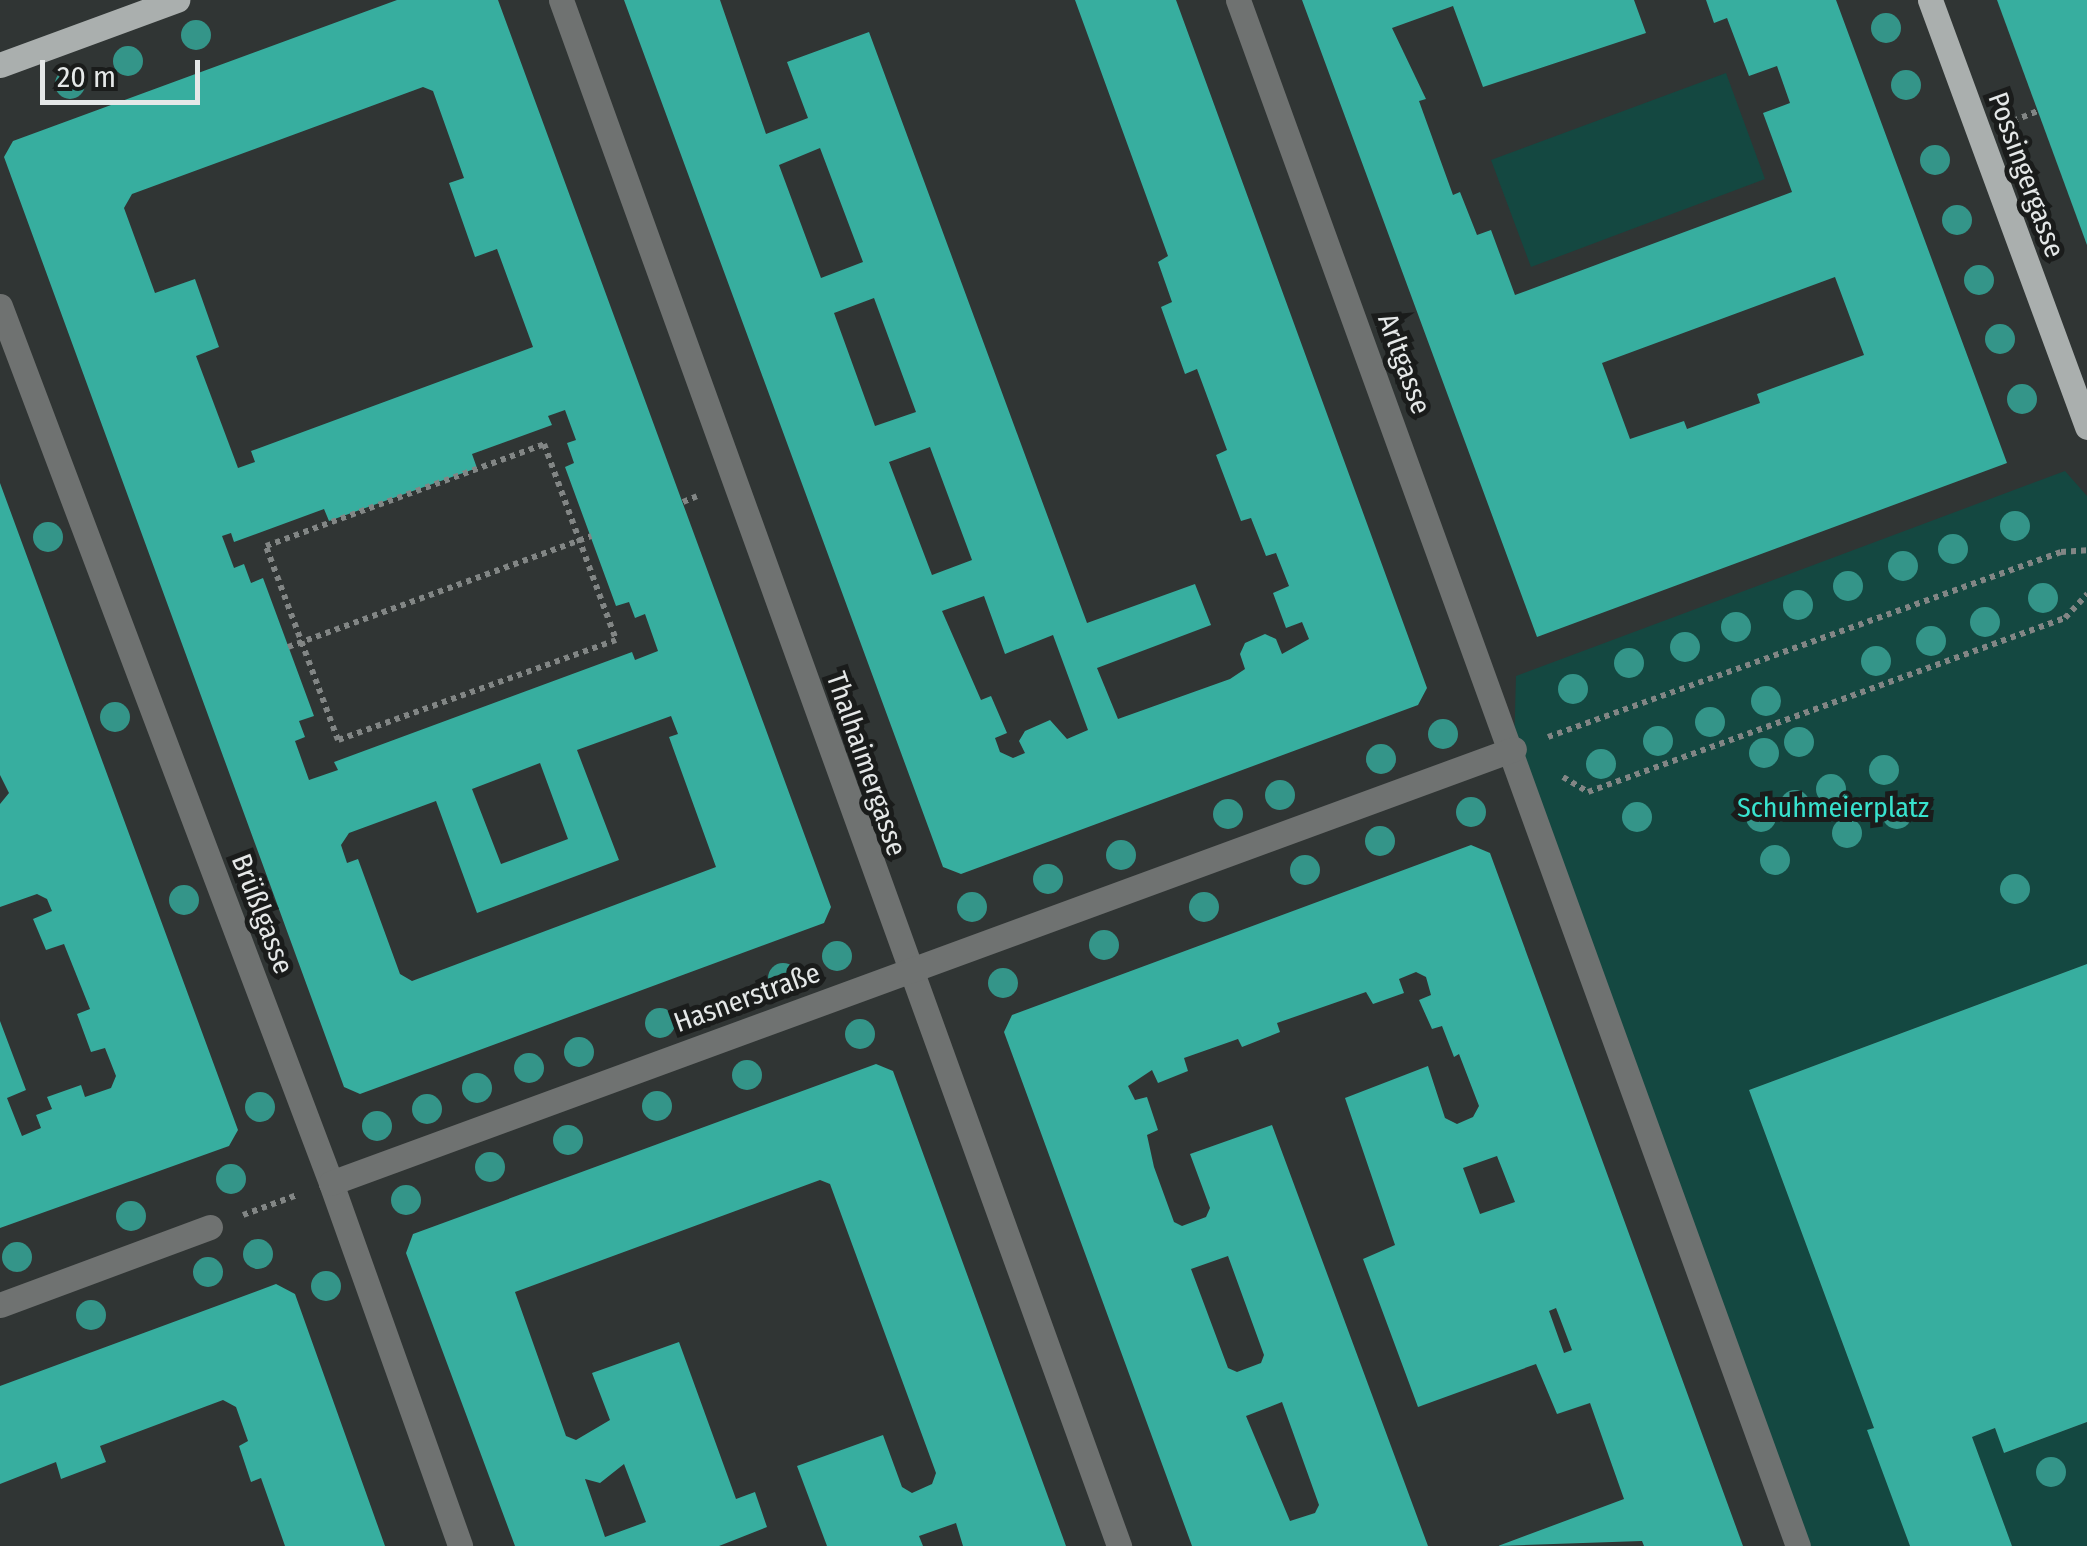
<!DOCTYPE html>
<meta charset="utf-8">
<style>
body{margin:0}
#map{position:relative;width:2087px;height:1546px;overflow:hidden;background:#303534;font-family:"Fira Sans Condensed",sans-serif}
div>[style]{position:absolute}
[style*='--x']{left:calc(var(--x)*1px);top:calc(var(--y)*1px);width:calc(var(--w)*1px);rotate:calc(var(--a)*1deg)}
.green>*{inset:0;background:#144841}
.building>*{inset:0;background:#37ae9f}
.path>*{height:6px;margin-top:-3px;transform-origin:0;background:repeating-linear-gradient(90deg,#828685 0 5px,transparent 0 10px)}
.minor>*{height:25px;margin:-12.5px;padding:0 12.5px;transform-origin:12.5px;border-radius:12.5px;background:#6f7271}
.major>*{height:25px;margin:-12.5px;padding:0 12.5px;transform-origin:12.5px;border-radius:12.5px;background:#aaafae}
.trees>*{width:30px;height:30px;margin:-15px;border-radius:50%;background:#349589}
span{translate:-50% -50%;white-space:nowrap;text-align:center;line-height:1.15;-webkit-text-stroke:10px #1a1c1b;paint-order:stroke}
.street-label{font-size:28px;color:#e5e8e8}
.park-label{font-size:28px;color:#38e3cf}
.scale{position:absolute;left:40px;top:60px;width:160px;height:45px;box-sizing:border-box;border:5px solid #e5e8e8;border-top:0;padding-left:12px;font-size:30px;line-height:35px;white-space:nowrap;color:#e5e8e8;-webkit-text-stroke:8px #1a1c1b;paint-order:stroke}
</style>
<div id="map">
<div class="green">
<i style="clip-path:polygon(1726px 73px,1765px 179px,1531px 267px,1491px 160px)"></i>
<i style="clip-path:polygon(2065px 471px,2087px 496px,2087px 964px,1749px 1090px,1874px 1428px,1868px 1431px,1910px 1546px,1798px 1546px,1514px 749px,1516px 676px)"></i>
<i style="clip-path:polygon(2087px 1422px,2087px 1546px,2012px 1546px,1972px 1437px,1995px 1428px,2005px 1453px)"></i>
</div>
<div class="building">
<i style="clip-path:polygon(evenodd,397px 0,498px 0,831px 907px,824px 923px,360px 1094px,344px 1087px,4px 157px,13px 141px,397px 0,423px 87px,433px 91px,464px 178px,449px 183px,475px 257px,497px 249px,533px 347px,251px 451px,255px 462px,238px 468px,196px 356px,219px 347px,195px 279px,155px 293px,124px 208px,132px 194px,423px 87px,397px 0,565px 410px,576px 440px,567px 443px,574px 463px,565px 467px,616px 606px,629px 602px,635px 618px,645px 614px,658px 651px,635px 660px,632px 652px,334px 762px,338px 770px,309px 780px,295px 741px,305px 737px,299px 721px,314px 716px,263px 578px,251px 583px,244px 564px,234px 568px,222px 536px,231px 533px,234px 542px,324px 509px,329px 521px,477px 468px,472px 454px,552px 425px,548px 416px,565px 410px,397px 0,671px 716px,678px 734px,669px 737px,716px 867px,412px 981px,400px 974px,358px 859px,347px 863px,341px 845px,349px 833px,436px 801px,477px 913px,619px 860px,577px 750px,671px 716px,397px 0,540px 763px,568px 839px,501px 864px,472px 789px,540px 763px)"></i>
<i style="clip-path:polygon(evenodd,624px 0,720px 0,766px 134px,808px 118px,787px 62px,869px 32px,1087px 623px,1195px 584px,1211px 625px,1097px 668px,1118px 719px,1230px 679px,1245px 669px,1240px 654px,1245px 643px,1265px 634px,1276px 639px,1282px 654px,1309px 639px,1302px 622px,1286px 628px,1273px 593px,1289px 586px,1276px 553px,1266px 556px,1251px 518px,1241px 521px,1216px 455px,1227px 450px,1197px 369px,1185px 374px,1161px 307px,1172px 302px,1158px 262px,1168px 256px,1075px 0,1176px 0,1427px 688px,1418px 705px,961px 874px,943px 867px,624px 0,820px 148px,863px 262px,821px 278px,779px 165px,820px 148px,624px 0,874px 298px,916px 412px,875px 426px,834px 313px,874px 298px,624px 0,930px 447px,972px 560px,932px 575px,889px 462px,930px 447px,624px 0,984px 596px,1005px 654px,1053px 635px,1088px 730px,1067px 739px,1050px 720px,1025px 731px,1019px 741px,1025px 753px,1013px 758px,1000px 752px,995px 738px,1007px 733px,991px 696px,981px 700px,942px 611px,984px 596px)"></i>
<i style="clip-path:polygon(evenodd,1302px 0,1634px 0,1646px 33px,1483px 87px,1453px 6px,1392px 28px,1426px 99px,1419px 101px,1453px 195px,1460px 192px,1477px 235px,1491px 230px,1515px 295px,1792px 192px,1763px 113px,1790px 103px,1777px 66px,1749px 76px,1727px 18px,1714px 23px,1706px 0,1836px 0,2007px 463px,1537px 637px,1302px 0,1835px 277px,1864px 355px,1757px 394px,1760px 403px,1687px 429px,1684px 421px,1630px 439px,1602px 363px,1835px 277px)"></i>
<i style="clip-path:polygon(1997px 0,2087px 0,2087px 245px)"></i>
<i style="clip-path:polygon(0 483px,238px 1130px,229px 1146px,0 1228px,0 1021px,26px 1090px,7px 1098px,22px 1136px,41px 1128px,36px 1115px,52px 1109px,47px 1097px,81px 1085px,85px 1097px,111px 1088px,116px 1076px,105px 1048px,91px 1052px,77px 1014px,90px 1009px,64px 944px,46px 950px,33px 919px,52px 911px,47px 899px,37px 894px,0 907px,0 804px,9px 793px,0 775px)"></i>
<i style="clip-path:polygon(evenodd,1471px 845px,1490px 853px,1743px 1546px,1644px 1546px,1642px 1541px,1498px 1546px,1624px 1499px,1590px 1403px,1557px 1414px,1536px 1364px,1418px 1407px,1363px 1259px,1395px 1245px,1345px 1098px,1428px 1066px,1445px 1118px,1457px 1124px,1473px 1117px,1479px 1106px,1459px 1054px,1454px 1057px,1442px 1026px,1432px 1029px,1419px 1000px,1431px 995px,1426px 977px,1416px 972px,1399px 979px,1404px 993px,1373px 1004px,1366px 992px,1277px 1023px,1280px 1032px,1242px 1047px,1238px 1039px,1184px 1058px,1188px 1071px,1158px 1083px,1152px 1070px,1128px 1086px,1135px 1100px,1147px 1097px,1158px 1130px,1147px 1135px,1154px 1167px,1174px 1222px,1182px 1226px,1206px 1217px,1210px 1208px,1190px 1154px,1272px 1125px,1428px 1546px,1192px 1546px,1004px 1032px,1012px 1015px,1471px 845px,1497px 1156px,1515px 1202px,1480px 1214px,1463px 1168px,1497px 1156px,1471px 845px,1228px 1256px,1264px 1355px,1261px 1363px,1237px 1372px,1228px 1368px,1191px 1269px,1228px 1256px,1471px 845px,1556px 1308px,1572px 1350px,1564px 1353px,1549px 1311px,1556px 1308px,1471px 845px,1282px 1402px,1319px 1505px,1315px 1513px,1290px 1521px,1246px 1416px,1282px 1402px)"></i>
<i style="clip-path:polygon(2087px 964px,2087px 1422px,2004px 1453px,1995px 1428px,1972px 1437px,2012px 1546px,1910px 1546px,1867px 1430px,1874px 1428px,1749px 1090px)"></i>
<i style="clip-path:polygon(evenodd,876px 1064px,893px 1071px,1066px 1546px,963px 1546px,956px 1523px,919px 1536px,923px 1546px,827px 1546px,797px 1466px,883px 1435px,902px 1487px,912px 1493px,932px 1484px,936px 1473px,830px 1184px,820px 1180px,515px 1292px,566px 1436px,576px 1440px,610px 1420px,592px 1373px,679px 1342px,736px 1499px,755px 1492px,767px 1527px,719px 1546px,515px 1546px,406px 1253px,413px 1234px,876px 1064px,624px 1464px,646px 1522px,605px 1537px,585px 1479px,600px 1483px,624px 1464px)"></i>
<i style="clip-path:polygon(276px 1284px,295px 1294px,385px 1546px,285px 1546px,261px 1478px,251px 1482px,239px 1446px,248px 1441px,236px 1407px,223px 1400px,100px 1446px,106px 1462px,61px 1479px,56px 1462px,0 1484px,0 1386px)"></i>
</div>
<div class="path">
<i style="--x:2013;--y:121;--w:27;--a:-22"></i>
<i style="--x:544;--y:444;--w:209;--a:69.8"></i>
<i style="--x:616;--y:640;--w:295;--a:160.2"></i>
<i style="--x:338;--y:740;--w:207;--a:-110.4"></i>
<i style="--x:266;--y:546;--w:296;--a:-20.1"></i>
<i style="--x:683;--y:502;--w:15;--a:-23"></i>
<i style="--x:288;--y:647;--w:323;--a:-20.1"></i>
<i style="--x:1548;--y:737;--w:545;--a:-19.83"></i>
<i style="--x:2061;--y:552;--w:26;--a:-4"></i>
<i style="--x:1563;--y:777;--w:29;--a:31"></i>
<i style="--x:1588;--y:792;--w:508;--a:-20.04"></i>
<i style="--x:2065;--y:618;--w:33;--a:-47"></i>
<i style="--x:243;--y:1215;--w:58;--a:-20.3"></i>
</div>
<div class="minor">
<i style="--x:561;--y:0;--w:1644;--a:70.15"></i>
<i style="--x:1238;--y:0;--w:1644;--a:70.09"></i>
<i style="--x:0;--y:306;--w:937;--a:69.32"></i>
<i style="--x:331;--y:1183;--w:385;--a:70.4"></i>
<i style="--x:331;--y:1183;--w:1260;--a:-20.15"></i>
<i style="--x:0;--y:1305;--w:224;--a:-20.4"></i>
</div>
<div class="major">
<i style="--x:1930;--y:0;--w:455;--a:69.8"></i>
<i style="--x:0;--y:65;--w:189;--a:-20.2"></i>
</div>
<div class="trees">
<i style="left:1886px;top:28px"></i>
<i style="left:196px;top:35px"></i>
<i style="left:128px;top:61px"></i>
<i style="left:70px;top:84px"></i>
<i style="left:1906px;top:85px"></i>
<i style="left:1935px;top:160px"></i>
<i style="left:1957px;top:220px"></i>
<i style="left:1979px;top:280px"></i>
<i style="left:2000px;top:339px"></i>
<i style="left:2022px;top:399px"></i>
<i style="left:2015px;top:526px"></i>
<i style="left:48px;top:537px"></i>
<i style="left:1953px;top:549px"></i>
<i style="left:1903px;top:566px"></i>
<i style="left:1848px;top:586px"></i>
<i style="left:2043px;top:598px"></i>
<i style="left:1798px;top:605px"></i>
<i style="left:1985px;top:622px"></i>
<i style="left:1736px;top:627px"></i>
<i style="left:1931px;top:641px"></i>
<i style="left:1685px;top:647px"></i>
<i style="left:1876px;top:661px"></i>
<i style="left:1629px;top:663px"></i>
<i style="left:1573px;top:689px"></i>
<i style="left:1766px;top:701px"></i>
<i style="left:115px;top:717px"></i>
<i style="left:1710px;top:722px"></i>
<i style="left:1443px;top:734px"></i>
<i style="left:1658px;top:741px"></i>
<i style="left:1799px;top:742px"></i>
<i style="left:1764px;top:753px"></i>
<i style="left:1381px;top:759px"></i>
<i style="left:1601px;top:764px"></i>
<i style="left:1884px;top:770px"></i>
<i style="left:1831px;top:789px"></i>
<i style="left:1280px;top:795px"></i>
<i style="left:1795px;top:805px"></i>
<i style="left:1471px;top:812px"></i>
<i style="left:1228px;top:814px"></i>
<i style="left:1897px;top:814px"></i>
<i style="left:1637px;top:817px"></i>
<i style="left:1761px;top:817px"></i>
<i style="left:1847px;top:833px"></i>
<i style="left:1380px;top:841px"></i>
<i style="left:1121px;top:855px"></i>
<i style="left:1775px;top:860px"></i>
<i style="left:1305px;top:870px"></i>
<i style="left:1048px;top:879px"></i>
<i style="left:2015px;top:889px"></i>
<i style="left:184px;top:900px"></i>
<i style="left:972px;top:907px"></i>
<i style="left:1204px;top:907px"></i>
<i style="left:1104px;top:945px"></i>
<i style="left:837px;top:956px"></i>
<i style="left:783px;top:978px"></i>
<i style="left:1003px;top:983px"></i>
<i style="left:660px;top:1023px"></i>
<i style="left:860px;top:1034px"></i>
<i style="left:579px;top:1052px"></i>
<i style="left:529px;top:1068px"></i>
<i style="left:747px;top:1075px"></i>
<i style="left:477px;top:1088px"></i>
<i style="left:657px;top:1106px"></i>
<i style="left:260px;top:1107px"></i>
<i style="left:427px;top:1109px"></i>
<i style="left:377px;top:1126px"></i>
<i style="left:568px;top:1140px"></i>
<i style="left:490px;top:1167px"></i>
<i style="left:231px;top:1179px"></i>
<i style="left:406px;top:1200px"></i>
<i style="left:131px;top:1216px"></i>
<i style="left:258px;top:1254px"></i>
<i style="left:17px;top:1257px"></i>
<i style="left:208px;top:1272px"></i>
<i style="left:326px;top:1286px"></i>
<i style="left:91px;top:1315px"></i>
<i style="left:2051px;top:1472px"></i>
</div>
<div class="street-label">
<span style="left:2026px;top:175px;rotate:70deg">Possingergasse</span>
<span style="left:1404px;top:364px;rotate:70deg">Arltgasse</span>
<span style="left:866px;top:764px;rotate:71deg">Thalhaimergasse</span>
<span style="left:262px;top:914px;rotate:69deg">Brüßlgasse</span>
<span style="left:747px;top:998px;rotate:-20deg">Hasnerstraße</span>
</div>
<div class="park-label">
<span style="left:1833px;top:808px">Schuhmeierplatz</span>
</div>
<div class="scale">20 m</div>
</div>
